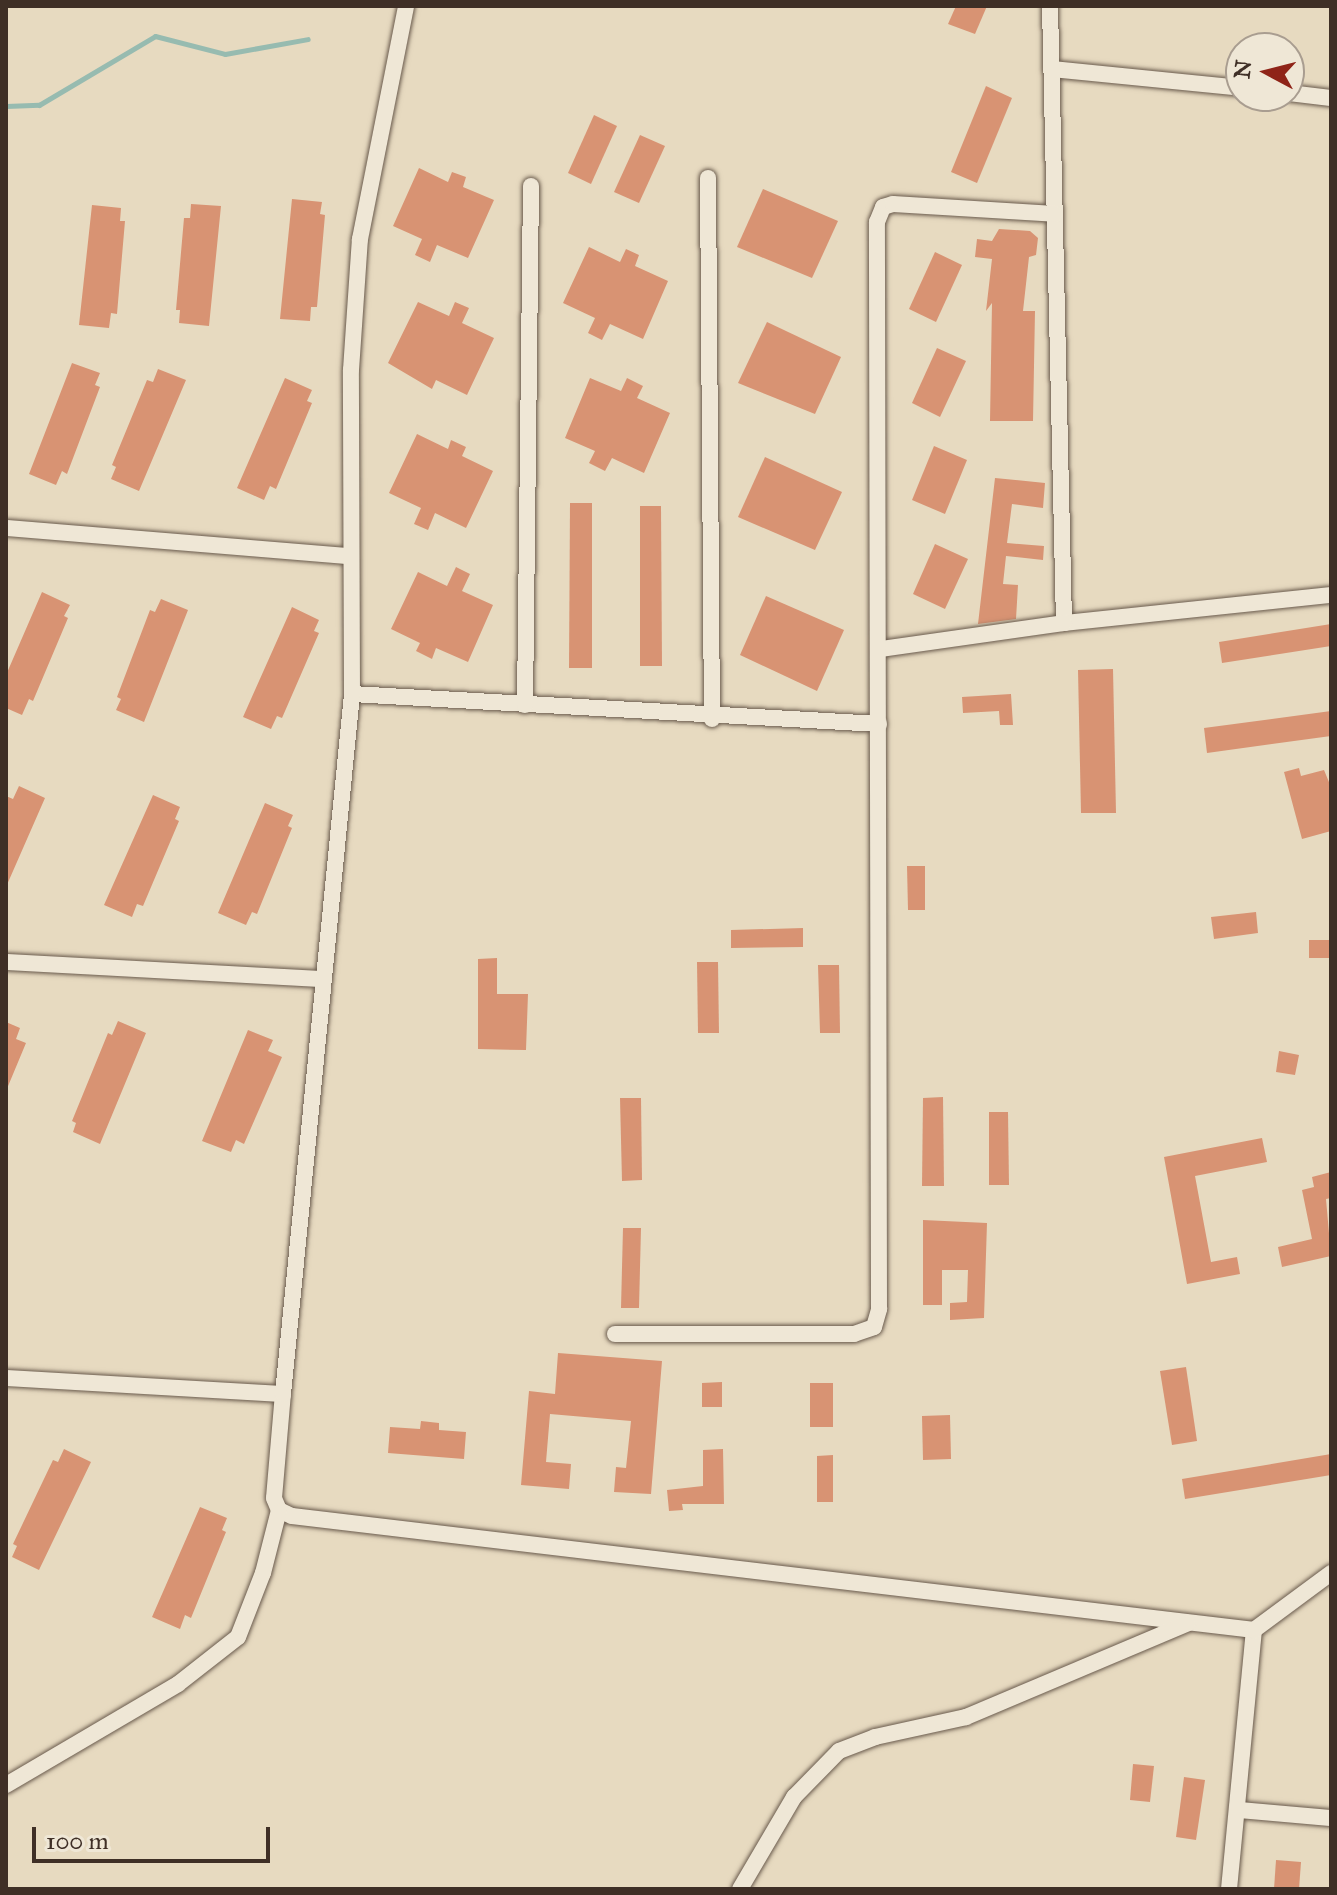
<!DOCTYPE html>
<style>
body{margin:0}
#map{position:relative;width:1337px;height:1895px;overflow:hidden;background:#e7dac0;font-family:"IM FELL Great Primer",serif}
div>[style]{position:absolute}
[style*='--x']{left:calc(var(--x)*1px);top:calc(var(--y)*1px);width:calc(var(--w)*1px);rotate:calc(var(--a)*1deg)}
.stream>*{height:5px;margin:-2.5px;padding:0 2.5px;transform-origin:2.5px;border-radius:2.5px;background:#97bbb0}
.building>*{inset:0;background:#d89373}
.roads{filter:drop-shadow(0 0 2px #695a4c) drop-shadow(0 0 2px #695a4c)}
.minor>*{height:16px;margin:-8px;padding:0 8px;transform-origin:8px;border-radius:8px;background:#efe7d6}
span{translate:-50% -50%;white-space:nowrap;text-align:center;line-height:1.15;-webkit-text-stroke:6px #efe7d6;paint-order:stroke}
.frame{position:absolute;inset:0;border:8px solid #3f2f26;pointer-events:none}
.north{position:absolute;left:1225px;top:32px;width:80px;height:80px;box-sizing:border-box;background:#efe7d6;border:2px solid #a99d90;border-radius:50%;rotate:277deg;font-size:22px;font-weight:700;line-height:32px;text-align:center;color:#3f2f26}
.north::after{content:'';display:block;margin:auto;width:28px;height:36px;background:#8f2418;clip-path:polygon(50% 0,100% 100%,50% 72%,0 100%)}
.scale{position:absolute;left:32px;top:1827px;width:238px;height:36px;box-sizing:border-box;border:4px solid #3f2f26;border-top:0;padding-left:10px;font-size:24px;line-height:28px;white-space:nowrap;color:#3f2f26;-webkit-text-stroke:6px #efe7d6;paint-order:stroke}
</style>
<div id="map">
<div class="stream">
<i style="--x:6;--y:106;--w:33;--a:-2"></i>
<i style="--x:39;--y:105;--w:135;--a:-30.7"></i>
<i style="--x:155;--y:36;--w:72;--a:14.4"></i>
<i style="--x:225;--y:54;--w:84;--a:-10.2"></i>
</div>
<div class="building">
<i style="clip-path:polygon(956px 6px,987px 6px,975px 34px,948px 24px)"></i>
<i style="clip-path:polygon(986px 86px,1012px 98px,977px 183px,951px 172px)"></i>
<i style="clip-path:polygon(594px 115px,617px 126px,591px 184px,568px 173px)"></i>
<i style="clip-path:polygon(640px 135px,665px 146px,639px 203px,614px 192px)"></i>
<i style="clip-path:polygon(419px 168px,448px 182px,452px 172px,466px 177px,463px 187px,494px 200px,468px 258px,437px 245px,430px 262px,415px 255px,422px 239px,393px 226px)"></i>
<i style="clip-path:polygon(763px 189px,838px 221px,812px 278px,737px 247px)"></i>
<i style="clip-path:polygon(292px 199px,322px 202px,320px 214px,325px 215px,317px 307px,311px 307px,310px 321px,280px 319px)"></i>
<i style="clip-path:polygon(191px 204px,221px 206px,209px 326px,179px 323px,180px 310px,176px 310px,184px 218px,190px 218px)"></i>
<i style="clip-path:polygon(92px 205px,121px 208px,120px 221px,125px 221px,117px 314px,111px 313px,109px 328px,79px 325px)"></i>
<i style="clip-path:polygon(999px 229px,1030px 231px,1038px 238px,1036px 255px,1029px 257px,1023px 311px,1035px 311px,1033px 421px,990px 421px,992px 303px,986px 311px,992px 259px,975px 257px,977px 239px,992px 241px)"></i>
<i style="clip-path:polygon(589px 247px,620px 262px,626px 249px,639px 255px,635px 266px,668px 281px,643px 339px,610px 324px,602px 340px,588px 333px,595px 318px,563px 303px)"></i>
<i style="clip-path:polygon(935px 252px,962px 265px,936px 322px,909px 309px)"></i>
<i style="clip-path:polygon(418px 302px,449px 316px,455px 302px,469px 308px,462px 323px,494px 338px,467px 395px,436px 380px,432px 389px,388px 363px)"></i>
<i style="clip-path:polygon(767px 322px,841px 357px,815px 414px,738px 383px)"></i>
<i style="clip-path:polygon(937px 348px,966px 361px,940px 417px,912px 403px)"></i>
<i style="clip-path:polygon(72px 363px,100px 373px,95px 385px,100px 387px,67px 474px,62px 471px,56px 485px,29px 474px)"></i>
<i style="clip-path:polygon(158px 369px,186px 380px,139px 491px,111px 479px,116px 467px,112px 465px,147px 380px,153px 382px)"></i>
<i style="clip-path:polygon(285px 378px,312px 390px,307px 401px,312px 403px,276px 489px,270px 486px,264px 500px,237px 488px)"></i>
<i style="clip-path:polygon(590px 378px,621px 391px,627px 378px,643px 386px,637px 398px,670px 413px,644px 473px,612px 458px,605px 471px,589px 463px,595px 451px,565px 438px)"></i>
<i style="clip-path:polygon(417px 434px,448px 449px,451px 440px,466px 447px,462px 456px,493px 471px,466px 528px,435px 513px,428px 530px,414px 524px,421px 508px,389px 493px)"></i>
<i style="clip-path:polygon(934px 446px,967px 460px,945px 514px,912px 500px)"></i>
<i style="clip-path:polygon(765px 457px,842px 492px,815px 550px,738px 517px)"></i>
<i style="clip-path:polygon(995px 478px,1045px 483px,1043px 508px,1012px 504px,1007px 543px,1044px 546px,1043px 560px,1006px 556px,1003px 584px,1018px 585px,1016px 619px,978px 624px)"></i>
<i style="clip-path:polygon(570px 503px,592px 503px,592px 668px,569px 668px)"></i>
<i style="clip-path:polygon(640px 506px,661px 506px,662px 666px,640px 666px)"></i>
<i style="clip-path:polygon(935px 544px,968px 559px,945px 609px,913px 594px)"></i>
<i style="clip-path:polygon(456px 567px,470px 574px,462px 591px,493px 605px,468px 662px,436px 648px,432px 659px,416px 651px,420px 643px,391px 629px,418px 572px,447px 586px)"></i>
<i style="clip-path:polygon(42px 592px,70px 605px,64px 616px,68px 618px,33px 701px,29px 699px,22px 715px,6px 708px,6px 675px)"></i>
<i style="clip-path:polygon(766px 596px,844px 630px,817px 691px,740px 655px)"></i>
<i style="clip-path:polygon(161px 599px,188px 610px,144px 722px,116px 710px,121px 699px,117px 697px,150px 610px,155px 612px)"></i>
<i style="clip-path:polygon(292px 607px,319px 620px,314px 631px,319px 633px,282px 718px,277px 716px,271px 729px,243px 717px)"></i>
<i style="clip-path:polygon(1331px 624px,1331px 646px,1222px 663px,1219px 642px)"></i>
<i style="clip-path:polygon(1113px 669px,1116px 813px,1081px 813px,1078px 670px)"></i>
<i style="clip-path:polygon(1011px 694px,1013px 725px,1000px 725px,999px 711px,963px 713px,962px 697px)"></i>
<i style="clip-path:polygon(1331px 711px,1331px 736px,1207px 753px,1204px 728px)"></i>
<i style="clip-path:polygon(1299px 768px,1301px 776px,1324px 770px,1331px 787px,1331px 831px,1302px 839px,1284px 772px)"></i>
<i style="clip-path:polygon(19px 786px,45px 798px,6px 887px,6px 796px,13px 799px)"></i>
<i style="clip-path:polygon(153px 795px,180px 807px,175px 819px,179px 821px,143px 906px,137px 904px,132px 917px,104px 905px)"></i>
<i style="clip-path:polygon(265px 803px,293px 815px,288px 826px,292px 828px,257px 914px,252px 912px,246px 925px,218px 913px)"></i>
<i style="clip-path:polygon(907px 866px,925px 866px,925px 910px,908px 910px)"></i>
<i style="clip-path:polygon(1256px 912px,1258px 933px,1214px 939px,1211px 917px)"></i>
<i style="clip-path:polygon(803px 928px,803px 947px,731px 948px,731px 930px)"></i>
<i style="clip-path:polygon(1309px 940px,1331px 940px,1331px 958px,1309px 958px)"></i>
<i style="clip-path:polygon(497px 958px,497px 994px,528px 994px,526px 1050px,478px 1049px,478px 959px)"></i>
<i style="clip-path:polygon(697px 962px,718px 962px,719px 1033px,698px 1033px)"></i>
<i style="clip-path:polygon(818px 965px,839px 965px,840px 1033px,820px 1033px)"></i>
<i style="clip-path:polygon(118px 1021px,146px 1033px,100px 1144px,73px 1132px,76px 1123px,72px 1121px,108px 1033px,112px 1035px)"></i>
<i style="clip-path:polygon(6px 1022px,20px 1028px,16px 1039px,26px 1043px,6px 1091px)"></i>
<i style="clip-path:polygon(248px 1030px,273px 1040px,268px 1051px,282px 1057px,244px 1144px,236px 1140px,231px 1152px,202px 1141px)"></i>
<i style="clip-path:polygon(1279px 1051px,1299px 1055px,1295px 1075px,1276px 1072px)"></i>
<i style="clip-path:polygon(943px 1097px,944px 1186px,922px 1186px,923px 1098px)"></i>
<i style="clip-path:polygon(620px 1098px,641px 1098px,642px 1180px,622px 1181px)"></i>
<i style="clip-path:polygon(989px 1112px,1008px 1112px,1009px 1185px,989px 1185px)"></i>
<i style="clip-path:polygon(1262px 1138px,1267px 1162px,1195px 1176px,1211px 1262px,1237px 1257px,1240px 1274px,1187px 1284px,1164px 1157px)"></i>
<i style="clip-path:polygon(1331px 1172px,1331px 1198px,1326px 1199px,1331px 1256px,1282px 1267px,1278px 1247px,1312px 1239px,1302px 1190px,1314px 1187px,1312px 1177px)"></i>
<i style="clip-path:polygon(923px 1220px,987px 1223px,984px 1318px,950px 1320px,950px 1303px,967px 1302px,968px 1270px,942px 1270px,942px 1305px,923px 1305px)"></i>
<i style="clip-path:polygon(623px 1228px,641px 1228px,639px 1308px,621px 1308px)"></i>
<i style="clip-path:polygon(558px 1353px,662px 1361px,651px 1494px,614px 1492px,616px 1467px,626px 1468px,631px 1421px,550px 1414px,546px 1462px,571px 1464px,569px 1489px,521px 1485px,529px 1391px,555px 1394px)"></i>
<i style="clip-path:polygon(1186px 1367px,1197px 1441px,1172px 1445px,1160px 1371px)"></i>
<i style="clip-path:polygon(722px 1382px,722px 1407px,702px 1407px,702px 1383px)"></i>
<i style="clip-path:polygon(810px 1383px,833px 1383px,833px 1427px,810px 1427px)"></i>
<i style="clip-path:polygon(950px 1415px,951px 1459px,923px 1460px,922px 1416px)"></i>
<i style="clip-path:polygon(421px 1421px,439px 1423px,439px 1430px,466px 1432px,464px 1459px,388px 1453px,390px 1427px,420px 1429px)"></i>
<i style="clip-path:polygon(64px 1449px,91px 1462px,39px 1570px,12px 1557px,17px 1546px,13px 1544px,53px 1460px,58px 1462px)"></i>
<i style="clip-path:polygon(723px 1449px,724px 1504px,682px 1504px,683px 1510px,669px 1511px,667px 1490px,703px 1486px,703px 1450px)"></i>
<i style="clip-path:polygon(1331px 1454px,1331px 1475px,1185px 1499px,1182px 1479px)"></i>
<i style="clip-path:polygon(833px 1455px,833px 1502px,817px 1502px,817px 1456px)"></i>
<i style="clip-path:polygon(200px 1507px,227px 1518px,222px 1530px,226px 1532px,191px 1618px,185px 1615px,180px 1629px,152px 1617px)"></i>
<i style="clip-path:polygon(1133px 1764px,1154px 1766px,1150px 1802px,1130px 1800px)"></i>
<i style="clip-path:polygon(1184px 1777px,1205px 1780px,1196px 1840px,1176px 1837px)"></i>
<i style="clip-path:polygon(1276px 1860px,1301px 1862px,1299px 1889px,1274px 1889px)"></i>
</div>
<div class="roads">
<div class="minor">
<i style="--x:1050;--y:6;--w:617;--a:88.7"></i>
<i style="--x:1064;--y:623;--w:268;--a:-6"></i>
<i style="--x:1052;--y:69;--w:190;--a:5.7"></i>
<i style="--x:1289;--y:93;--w:42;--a:6.8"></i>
<i style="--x:708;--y:178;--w:541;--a:89.58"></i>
<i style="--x:6;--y:528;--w:343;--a:4.7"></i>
<i style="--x:881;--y:649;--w:185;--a:-8.1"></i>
<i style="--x:352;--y:694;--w:528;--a:3.26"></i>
<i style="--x:525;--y:705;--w:519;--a:-89.34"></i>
<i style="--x:6;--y:962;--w:316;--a:3.1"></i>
<i style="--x:615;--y:1334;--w:239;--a:0"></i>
<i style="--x:854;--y:1334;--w:21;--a:-19"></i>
<i style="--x:874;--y:1327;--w:19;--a:-74"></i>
<i style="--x:879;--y:1309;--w:1087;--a:-90.11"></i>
<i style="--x:877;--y:222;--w:16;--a:-68"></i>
<i style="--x:883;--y:207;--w:10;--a:-17"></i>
<i style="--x:893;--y:204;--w:162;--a:3.5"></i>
<i style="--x:6;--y:1378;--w:277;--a:3.3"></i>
<i style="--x:279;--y:1510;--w:14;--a:25"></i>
<i style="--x:292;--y:1516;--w:969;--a:6.76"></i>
<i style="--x:6;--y:1785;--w:199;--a:-30.4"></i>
<i style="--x:178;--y:1684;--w:76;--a:-38.1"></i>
<i style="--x:238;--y:1637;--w:69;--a:-68.7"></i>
<i style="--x:263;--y:1573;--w:65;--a:-75.7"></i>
<i style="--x:279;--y:1510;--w:13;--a:-113"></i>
<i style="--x:274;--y:1498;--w:104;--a:-85.1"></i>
<i style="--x:283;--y:1394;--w:703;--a:-84.37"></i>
<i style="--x:352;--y:694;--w:324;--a:-90.2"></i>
<i style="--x:351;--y:370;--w:131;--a:-86.1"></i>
<i style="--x:360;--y:239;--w:237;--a:-78.8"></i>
<i style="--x:1239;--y:1810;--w:92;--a:5"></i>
<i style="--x:740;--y:1889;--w:107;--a:-59.6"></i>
<i style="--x:794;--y:1797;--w:64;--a:-45.6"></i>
<i style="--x:839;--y:1751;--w:39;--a:-21"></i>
<i style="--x:875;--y:1737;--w:93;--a:-12.4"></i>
<i style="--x:966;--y:1717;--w:241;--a:-22.9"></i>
<i style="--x:1229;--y:1889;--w:260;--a:-84.5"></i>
<i style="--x:1254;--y:1630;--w:96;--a:-36.5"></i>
</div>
</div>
<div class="frame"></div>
<div class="north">N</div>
<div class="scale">100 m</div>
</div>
